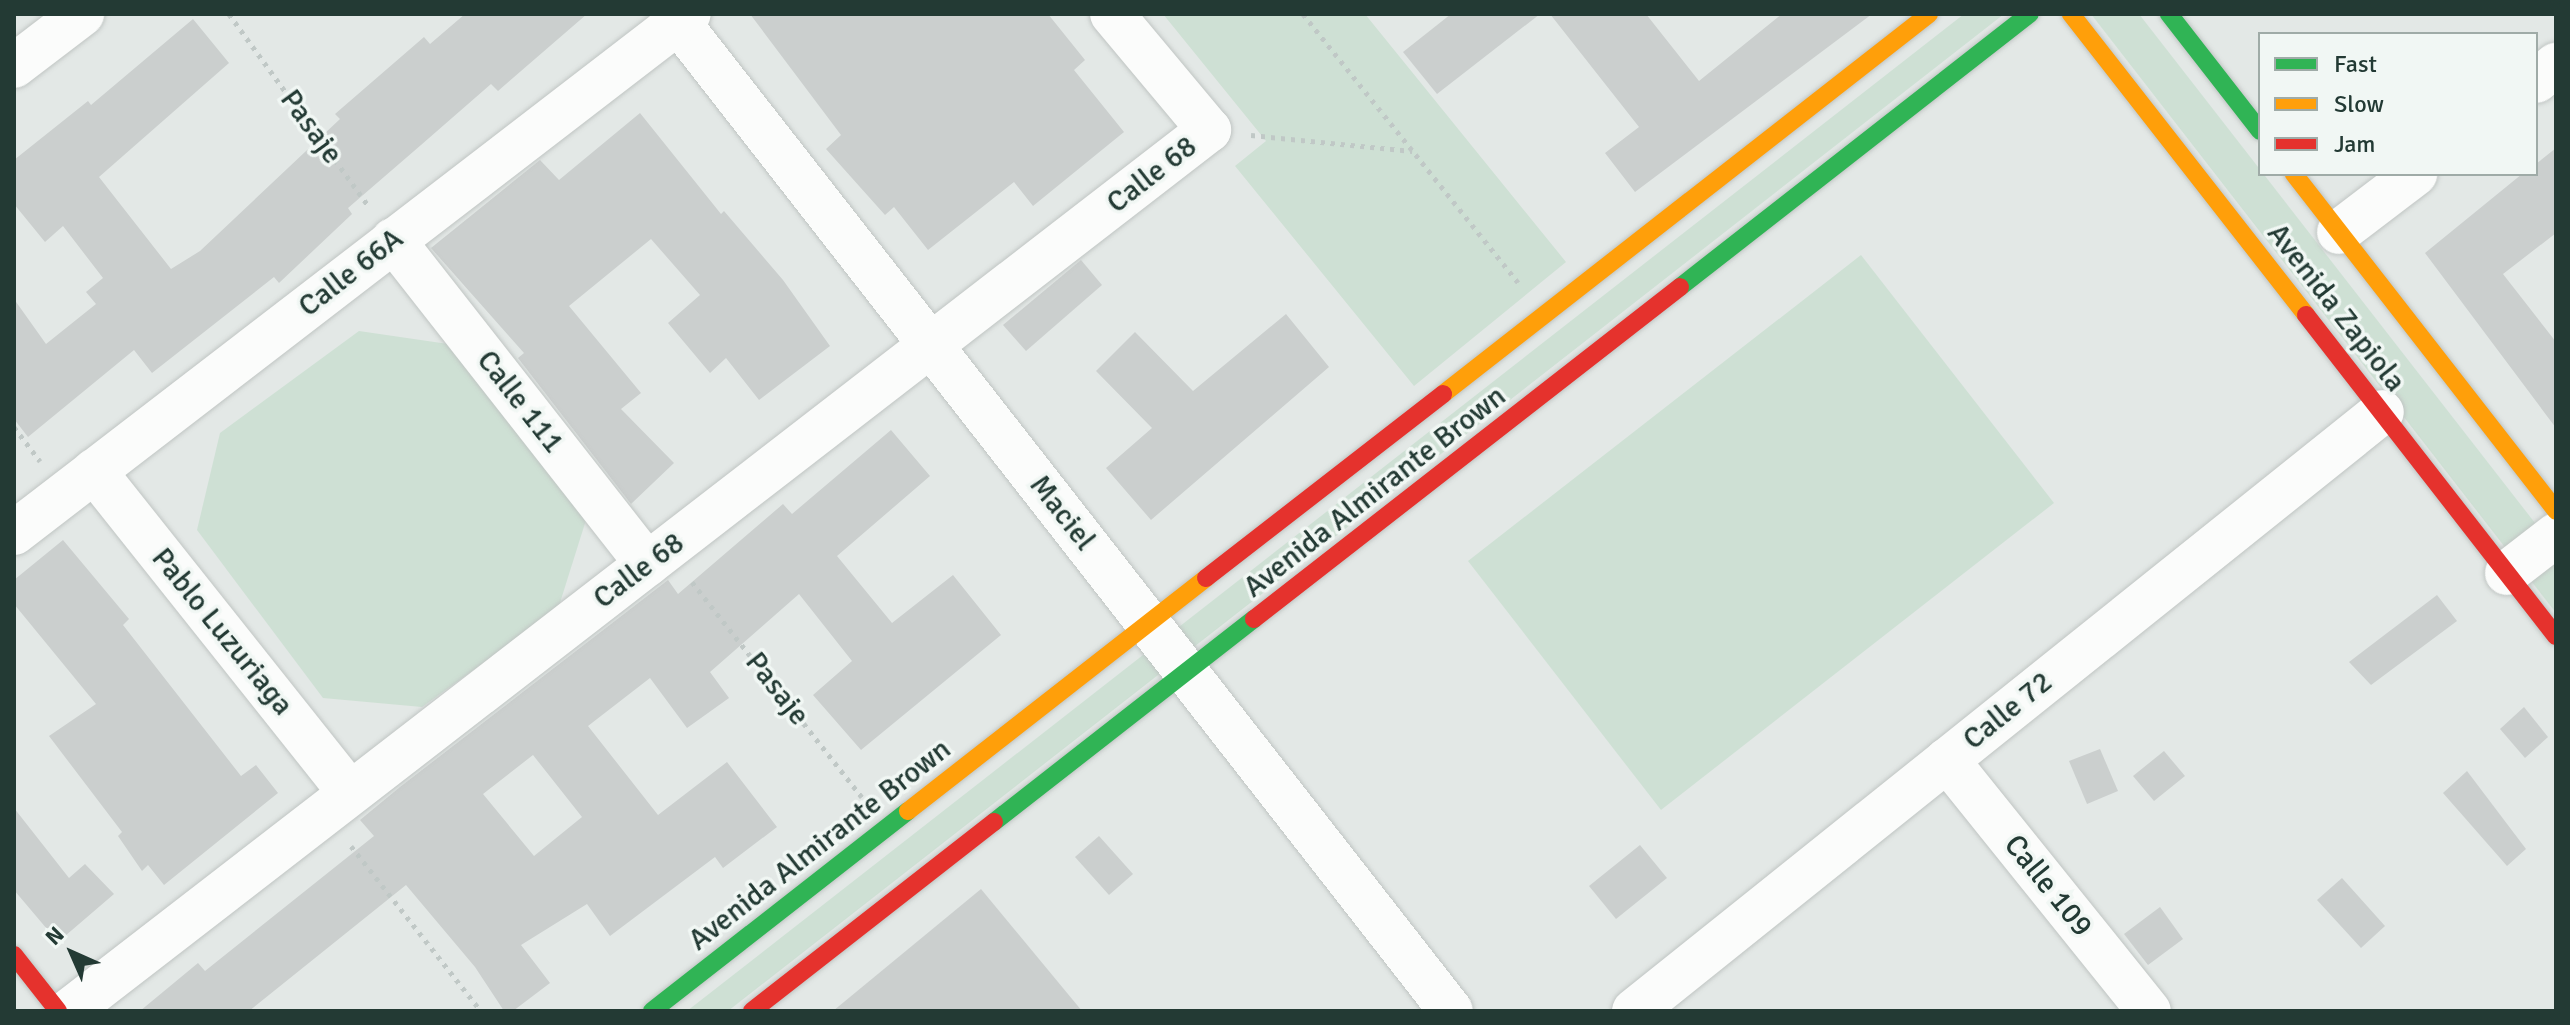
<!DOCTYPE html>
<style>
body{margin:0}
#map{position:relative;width:2570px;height:1025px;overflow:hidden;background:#e3e8e6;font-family:Signika,sans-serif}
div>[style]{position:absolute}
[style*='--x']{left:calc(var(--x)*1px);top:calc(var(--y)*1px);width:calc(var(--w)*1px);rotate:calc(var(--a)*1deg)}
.green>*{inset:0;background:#cee0d4}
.building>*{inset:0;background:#cbcfce}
.path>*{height:5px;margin-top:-2.5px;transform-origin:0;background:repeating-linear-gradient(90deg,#c0c8c6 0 4px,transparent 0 10px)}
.roads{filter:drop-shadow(0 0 2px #c0c5c3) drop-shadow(0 0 2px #c0c5c3)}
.street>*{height:44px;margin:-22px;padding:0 22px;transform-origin:22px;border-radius:22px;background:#fbfcfb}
.fast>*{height:18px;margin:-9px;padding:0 9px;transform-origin:9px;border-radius:9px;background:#30b455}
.slow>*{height:18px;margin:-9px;padding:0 9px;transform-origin:9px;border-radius:9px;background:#ff9f0a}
.jam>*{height:18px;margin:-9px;padding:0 9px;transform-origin:9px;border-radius:9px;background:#e5322d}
span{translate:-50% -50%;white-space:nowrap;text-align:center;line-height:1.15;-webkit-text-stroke:7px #f1f7f4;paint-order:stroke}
.street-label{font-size:30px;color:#233a34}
.frame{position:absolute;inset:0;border:16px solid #233a34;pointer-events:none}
.legend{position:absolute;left:2258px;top:32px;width:280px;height:144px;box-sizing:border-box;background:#f1f7f4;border:2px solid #9faba7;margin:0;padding:10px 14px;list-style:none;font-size:24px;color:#233a34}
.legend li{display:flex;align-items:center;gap:16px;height:40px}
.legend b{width:40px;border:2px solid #9faba7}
.north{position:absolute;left:32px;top:913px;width:80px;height:80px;-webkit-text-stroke:6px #f1f7f4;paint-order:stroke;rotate:315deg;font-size:22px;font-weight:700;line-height:32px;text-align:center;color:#233a34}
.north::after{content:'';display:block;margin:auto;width:28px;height:36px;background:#233a34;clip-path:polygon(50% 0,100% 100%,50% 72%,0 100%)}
</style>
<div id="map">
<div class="green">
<i style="clip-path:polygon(1163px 14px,1365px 14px,1566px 262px,1414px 386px,1235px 166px,1266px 141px)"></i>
<i style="clip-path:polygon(1964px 14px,2004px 14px,728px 1011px,687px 1011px)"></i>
<i style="clip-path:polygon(2091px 14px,2139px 14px,2556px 550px,2556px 613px)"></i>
<i style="clip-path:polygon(1861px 255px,2054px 503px,1661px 810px,1468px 561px)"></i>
<i style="clip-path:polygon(359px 331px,448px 344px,586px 520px,558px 609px,422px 707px,323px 698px,197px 530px,220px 433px)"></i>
</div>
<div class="building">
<i style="clip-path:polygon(465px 14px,587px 14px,498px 91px,491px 84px,421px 145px,348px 208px,352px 214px,279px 283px,274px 277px,152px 373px,134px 350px,28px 437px,14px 419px,14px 299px,46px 344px,96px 304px,86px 292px,103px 278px,63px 226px,45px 242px,14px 204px,14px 160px,88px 101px,91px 105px,193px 19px,229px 63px,99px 177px,171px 269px,200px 251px,340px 119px,335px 114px,424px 37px,430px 44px)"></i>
<i style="clip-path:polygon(750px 14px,1048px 14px,1085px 60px,1074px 70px,1124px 132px,1033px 206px,1014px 182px,928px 250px,894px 207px,885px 215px,826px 149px,841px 135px)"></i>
<i style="clip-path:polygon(1451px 14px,1540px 14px,1437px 94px,1403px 52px)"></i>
<i style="clip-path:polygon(1550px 14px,1646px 14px,1699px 81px,1782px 14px,1872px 14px,1635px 192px,1605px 153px,1639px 127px)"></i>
<i style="clip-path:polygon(640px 113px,721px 214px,724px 211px,783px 280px,830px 346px,759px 400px,726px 358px,710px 373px,668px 323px,700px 295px,651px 239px,569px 306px,641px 393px,621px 409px,674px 463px,631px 504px,518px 358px,524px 353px,431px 248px,540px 160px,559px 180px)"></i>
<i style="clip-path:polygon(2556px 148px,2556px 233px,2503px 274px,2556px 342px,2556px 428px,2425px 253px,2522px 174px,2536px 174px,2536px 164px)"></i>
<i style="clip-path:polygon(1081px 260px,1102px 285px,1026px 351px,1003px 325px)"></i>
<i style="clip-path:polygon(1286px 314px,1329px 367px,1151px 520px,1106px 468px,1152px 428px,1096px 371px,1135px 332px,1193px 391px)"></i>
<i style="clip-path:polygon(evenodd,891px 430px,930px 476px,837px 556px,892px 623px,953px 575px,1001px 635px,861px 750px,813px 695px,852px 661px,799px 594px,710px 672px,729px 698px,687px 728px,650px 678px,588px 726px,658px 815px,727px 762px,777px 827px,723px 868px,715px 857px,610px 936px,587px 904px,521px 945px,550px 983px,513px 1011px,504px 1011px,475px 967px,406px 885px,249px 1011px,140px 1011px,198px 963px,205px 971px,374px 836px,360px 820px,400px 787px,668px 580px,678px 594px,783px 504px,792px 514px,891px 430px,533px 755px,582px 817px,534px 856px,483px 794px,533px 755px)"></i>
<i style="clip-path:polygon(63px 540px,129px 619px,123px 625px,241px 776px,256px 765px,278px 793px,164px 885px,148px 865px,142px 871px,118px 836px,122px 832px,49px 736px,96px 704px,14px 604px,14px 580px)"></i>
<i style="clip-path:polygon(2437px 595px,2457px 621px,2371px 685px,2349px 662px)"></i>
<i style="clip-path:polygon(2524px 707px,2548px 737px,2525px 758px,2500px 729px)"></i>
<i style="clip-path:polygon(2100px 749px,2118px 791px,2087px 804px,2069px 761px)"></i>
<i style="clip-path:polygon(2164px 751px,2185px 776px,2154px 801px,2133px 776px)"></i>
<i style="clip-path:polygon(2467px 771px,2526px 849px,2507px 866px,2443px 793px)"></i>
<i style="clip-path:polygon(14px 808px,69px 878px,85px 864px,114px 894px,58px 942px,14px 890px)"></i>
<i style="clip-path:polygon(1099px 836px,1133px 874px,1109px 895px,1075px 857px)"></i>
<i style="clip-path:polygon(1640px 845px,1667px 878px,1616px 919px,1589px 886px)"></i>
<i style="clip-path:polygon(2342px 878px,2385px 926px,2361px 948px,2317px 900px)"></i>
<i style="clip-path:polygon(981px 889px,1082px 1011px,833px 1011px)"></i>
<i style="clip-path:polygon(2160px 907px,2183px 939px,2148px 965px,2124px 934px)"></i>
</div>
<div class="path">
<i style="--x:229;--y:14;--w:238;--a:54"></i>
<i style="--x:1303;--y:14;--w:344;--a:51.3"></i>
<i style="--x:1251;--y:135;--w:162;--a:5.7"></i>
<i style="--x:14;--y:427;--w:43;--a:52.6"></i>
<i style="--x:692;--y:582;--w:274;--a:51.7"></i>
<i style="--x:351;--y:846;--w:210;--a:51.8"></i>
</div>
<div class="roads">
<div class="street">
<i style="--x:672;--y:14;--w:1265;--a:52"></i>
<i style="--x:14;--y:66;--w:86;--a:-37.4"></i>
<i style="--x:2536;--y:81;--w:26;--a:-39"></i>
<i style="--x:2339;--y:232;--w:96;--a:-37.3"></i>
<i style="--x:393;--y:240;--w:412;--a:51.9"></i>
<i style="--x:94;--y:471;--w:411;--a:51.5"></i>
<i style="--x:14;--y:533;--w:851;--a:-37.56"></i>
<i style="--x:2507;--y:573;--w:62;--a:-37.8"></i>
<i style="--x:1947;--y:760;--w:322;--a:51.2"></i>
<i style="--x:69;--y:1011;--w:1441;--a:-37.7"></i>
<i style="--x:1209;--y:130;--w:151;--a:-129.9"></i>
<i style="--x:1634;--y:1011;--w:958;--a:-38.69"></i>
</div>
<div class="fast">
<i style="--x:2169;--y:14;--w:148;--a:52.1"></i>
<i style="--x:1680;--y:287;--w:444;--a:-38"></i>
<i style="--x:994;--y:822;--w:330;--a:-38"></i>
<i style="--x:652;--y:1011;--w:325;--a:-38"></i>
</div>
<div class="slow">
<i style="--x:2071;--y:14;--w:382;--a:52"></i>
<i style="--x:2294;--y:174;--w:427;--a:52.1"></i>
<i style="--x:1443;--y:394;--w:617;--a:-38.02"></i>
<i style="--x:908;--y:811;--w:378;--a:-38"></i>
</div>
<div class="jam">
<i style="--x:2306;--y:315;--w:407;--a:52.1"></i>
<i style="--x:1206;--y:578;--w:300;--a:-37.8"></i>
<i style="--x:1254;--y:619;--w:540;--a:-37.93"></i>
<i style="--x:14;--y:955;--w:71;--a:51.8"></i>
<i style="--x:752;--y:1011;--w:307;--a:-38"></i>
</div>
</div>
<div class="street-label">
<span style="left:311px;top:127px;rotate:54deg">Pasaje</span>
<span style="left:1152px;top:175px;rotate:-38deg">Calle 68</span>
<span style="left:351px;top:273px;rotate:-38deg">Calle 66A</span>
<span style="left:2336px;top:308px;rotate:52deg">Avenida Zapiola</span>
<span style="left:520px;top:402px;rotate:52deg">Calle 111</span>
<span style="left:1375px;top:492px;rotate:-38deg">Avenida Almirante Brown</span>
<span style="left:1062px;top:513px;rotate:52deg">Maciel</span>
<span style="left:639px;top:571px;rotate:-37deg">Calle 68</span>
<span style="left:222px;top:632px;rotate:51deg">Pablo Luzuriaga</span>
<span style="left:777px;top:689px;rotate:52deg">Pasaje</span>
<span style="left:2008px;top:711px;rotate:-39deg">Calle 72</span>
<span style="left:820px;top:845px;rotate:-38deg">Avenida Almirante Brown</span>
<span style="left:2048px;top:886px;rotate:51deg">Calle 109</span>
</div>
<div class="frame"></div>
<ul class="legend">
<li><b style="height:10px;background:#30b455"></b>Fast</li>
<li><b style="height:10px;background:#ff9f0a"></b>Slow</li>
<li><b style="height:10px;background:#e5322d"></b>Jam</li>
</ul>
<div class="north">N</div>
</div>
